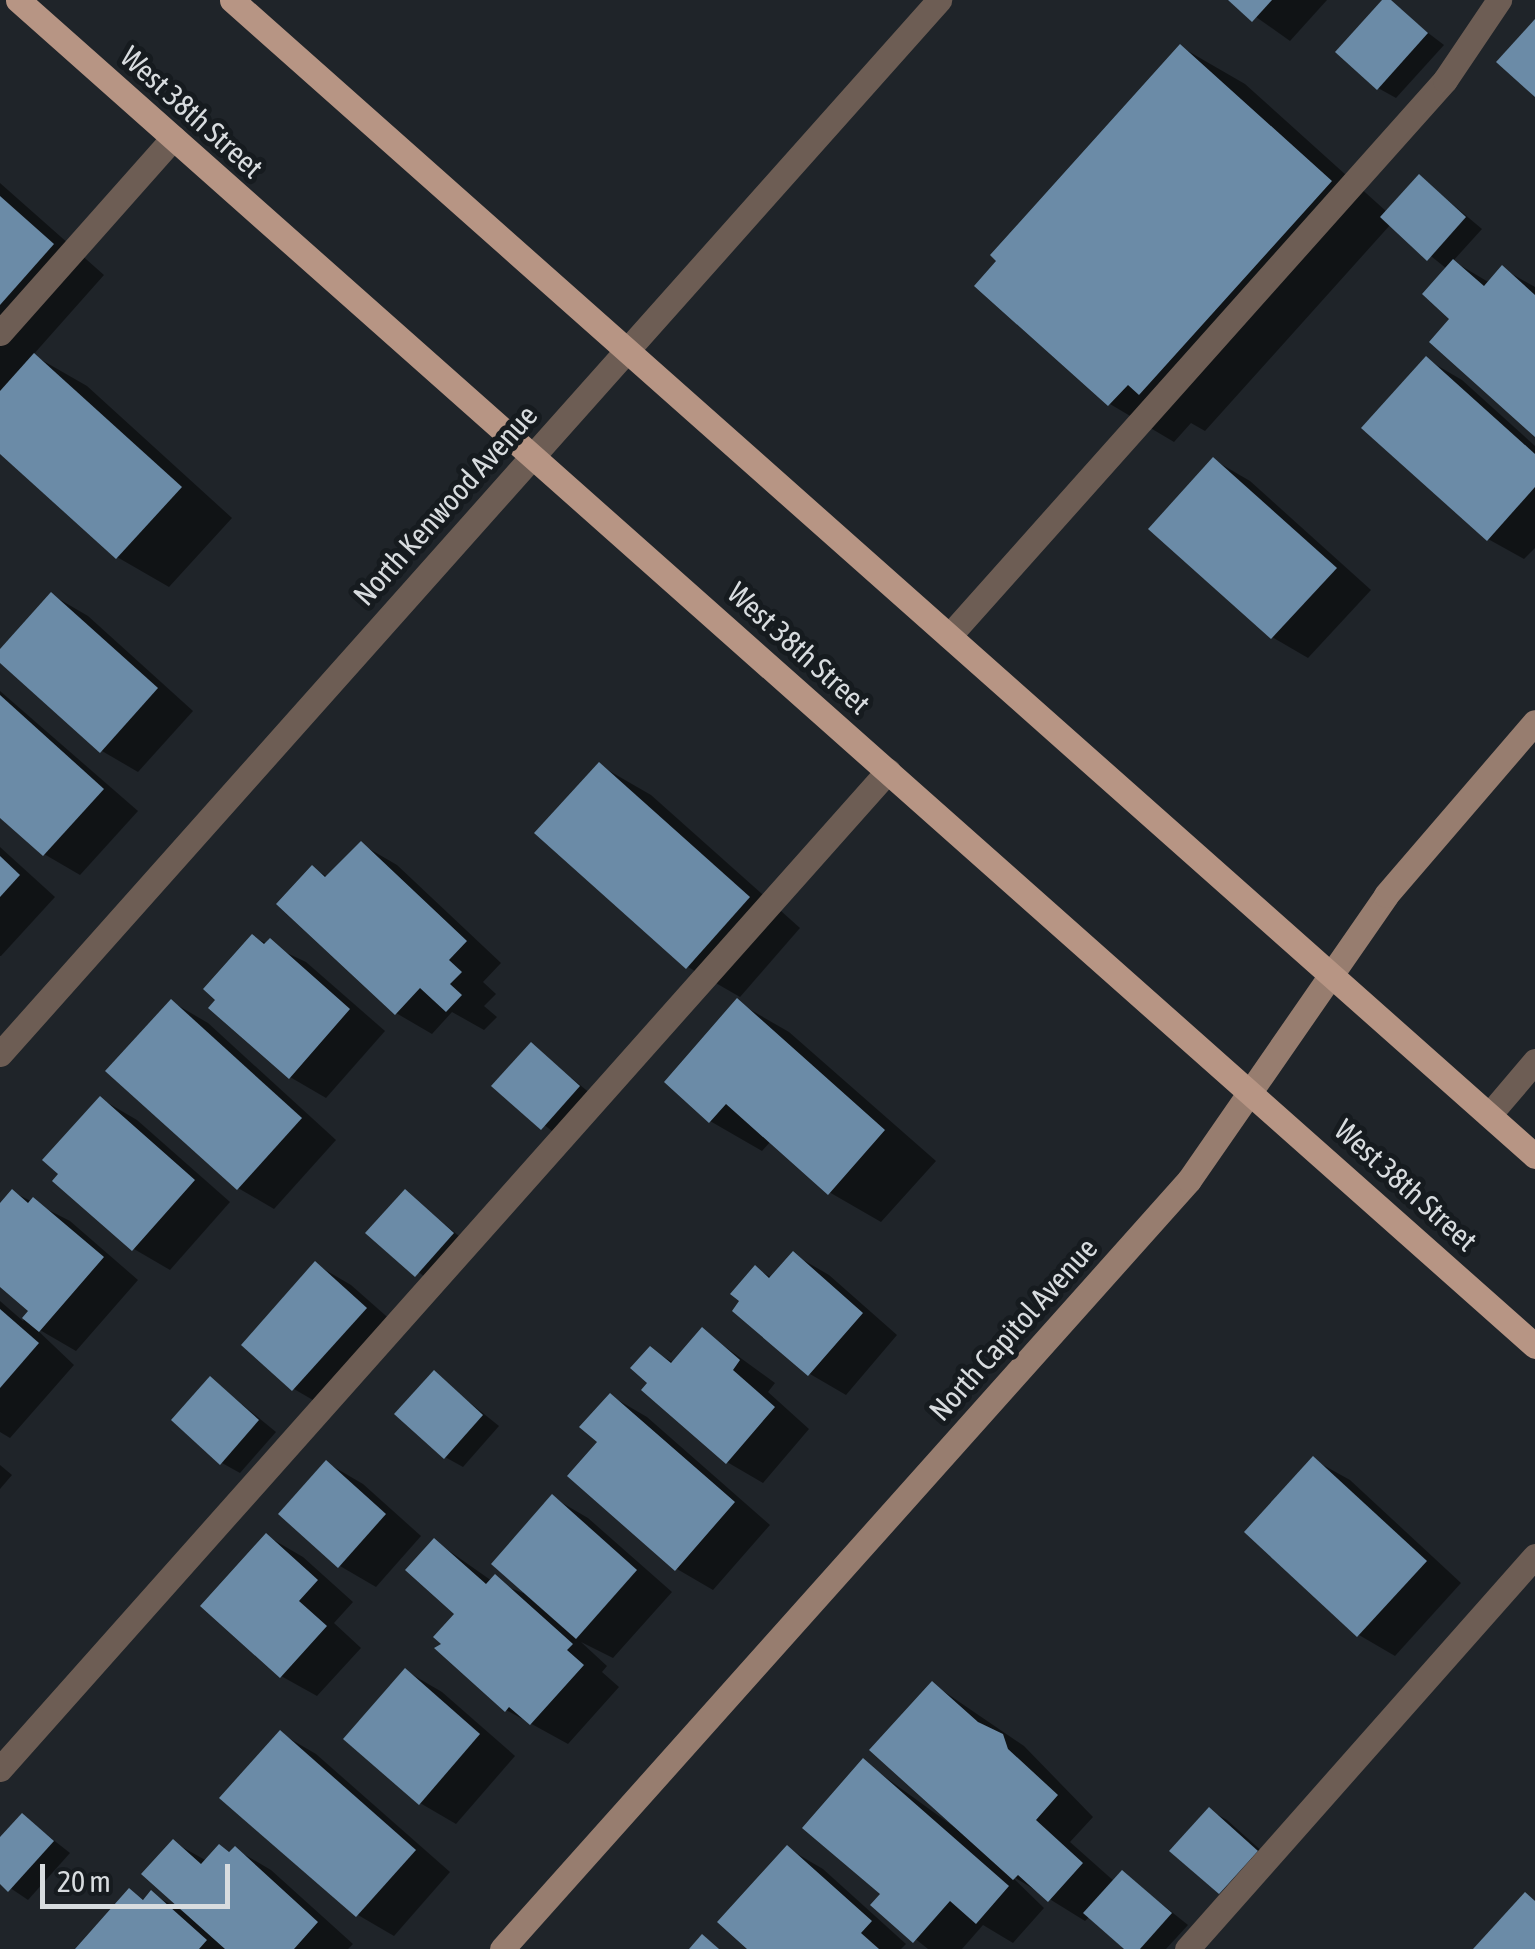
<!DOCTYPE html>
<style>
body{margin:0}
#map{position:relative;width:1535px;height:1949px;overflow:hidden;background:#1f2429;font-family:"Asap Condensed",sans-serif}
div>[style]{position:absolute}
[style*='--x']{left:calc(var(--x)*1px);top:calc(var(--y)*1px);width:calc(var(--w)*1px);rotate:calc(var(--a)*1deg)}
.shadow>*{inset:0;background:#0007}
.building>*{inset:0;background:#6b8ba7}
.service>*{height:25px;margin:-12.5px;padding:0 12.5px;transform-origin:12.5px;border-radius:12.5px;background:#6d5d54}
.minor>*{height:25px;margin:-12.5px;padding:0 12.5px;transform-origin:12.5px;border-radius:12.5px;background:#6d5d54}
.secondary>*{height:25px;margin:-12.5px;padding:0 12.5px;transform-origin:12.5px;border-radius:12.5px;background:#977d6f}
.primary>*{height:25px;margin:-12.5px;padding:0 12.5px;transform-origin:12.5px;border-radius:12.5px;background:#b79584}
span{translate:-50% -50%;white-space:nowrap;text-align:center;line-height:1.15;-webkit-text-stroke:10px #161b1f;paint-order:stroke}
.street-label{font-size:30px;color:#d8dcdf}
.scale{position:absolute;left:40px;top:1864px;width:190px;height:45px;box-sizing:border-box;border:5px solid #d8dcdf;border-top:0;padding-left:12px;font-size:30px;line-height:35px;white-space:nowrap;color:#d8dcdf;-webkit-text-stroke:8px #161b1f;paint-order:stroke}
</style>
<div id="map">
<div class="shadow">
<i style="clip-path:polygon(1232px 0,1327px 0,1290px 41px)"></i>
<i style="clip-path:polygon(1385px 0,1444px 45px,1396px 98px,1378px 88px)"></i>
<i style="clip-path:polygon(1181px 47px,1245px 84px,1387px 212px,1420px 177px,1482px 229px,1453px 261px,1490px 283px,1503px 269px,1535px 287px,1535px 434px,1453px 319px,1447px 269px,1391px 224px,1205px 431px,1191px 423px,1174px 442px,1110px 404px,978px 286px)"></i>
<i style="clip-path:polygon(0 183px,104px 275px,33px 355px,87px 386px,232px 518px,169px 587px,117px 557px,0 450px)"></i>
<i style="clip-path:polygon(1426px 359px,1462px 380px,1535px 446px,1535px 548px,1524px 559px,1488px 539px)"></i>
<i style="clip-path:polygon(1214px 460px,1250px 481px,1371px 590px,1308px 658px,1272px 637px)"></i>
<i style="clip-path:polygon(52px 595px,88px 616px,193px 711px,138px 772px,102px 751px,0 659px)"></i>
<i style="clip-path:polygon(0 691px,138px 811px,80px 875px,44px 854px,0 814px)"></i>
<i style="clip-path:polygon(599px 765px,651px 795px,800px 928px,740px 997px,688px 967px,538px 833px)"></i>
<i style="clip-path:polygon(361px 844px,397px 865px,501px 963px,483px 982px,496px 994px,484px 1006px,497px 1017px,484px 1030px,452px 1012px,432px 1034px,396px 1013px,313px 868px,329px 878px)"></i>
<i style="clip-path:polygon(0 847px,55px 897px,1px 956px,0 956px)"></i>
<i style="clip-path:polygon(253px 937px,306px 962px,385px 1031px,326px 1098px,290px 1077px)"></i>
<i style="clip-path:polygon(172px 1002px,208px 1023px,336px 1140px,274px 1209px,238px 1188px)"></i>
<i style="clip-path:polygon(737px 1002px,789px 1032px,936px 1161px,881px 1222px,829px 1192px,771px 1141px,762px 1151px,710px 1121px)"></i>
<i style="clip-path:polygon(531px 1045px,596px 1098px,561px 1138px,494px 1086px)"></i>
<i style="clip-path:polygon(101px 1099px,137px 1120px,230px 1202px,170px 1270px,134px 1249px,56px 1181px)"></i>
<i style="clip-path:polygon(13px 1192px,70px 1221px,138px 1280px,76px 1351px,33px 1326px,74px 1365px,10px 1438px,0 1432px,0 1301px,23px 1321px,32px 1311px,0 1284px,0 1207px)"></i>
<i style="clip-path:polygon(405px 1192px,470px 1245px,435px 1285px,369px 1233px)"></i>
<i style="clip-path:polygon(793px 1254px,829px 1275px,897px 1335px,846px 1395px,810px 1374px,736px 1310px,755px 1268px,772px 1278px)"></i>
<i style="clip-path:polygon(315px 1264px,351px 1285px,402px 1330px,330px 1410px,294px 1389px)"></i>
<i style="clip-path:polygon(702px 1330px,775px 1383px,768px 1392px,809px 1429px,763px 1483px,727px 1462px,651px 1383px,650px 1349px,674px 1363px)"></i>
<i style="clip-path:polygon(434px 1374px,499px 1426px,463px 1467px,445px 1457px)"></i>
<i style="clip-path:polygon(211px 1379px,276px 1432px,240px 1473px,222px 1463px)"></i>
<i style="clip-path:polygon(611px 1396px,647px 1417px,770px 1525px,713px 1590px,677px 1569px,570px 1476px,600px 1441px)"></i>
<i style="clip-path:polygon(1314px 1460px,1350px 1480px,1461px 1583px,1395px 1656px,1359px 1635px)"></i>
<i style="clip-path:polygon(327px 1463px,363px 1484px,421px 1536px,376px 1587px,340px 1566px)"></i>
<i style="clip-path:polygon(0 1465px,12px 1475px,0 1489px)"></i>
<i style="clip-path:polygon(552px 1497px,588px 1518px,672px 1592px,613px 1658px,581px 1642px,607px 1666px,602px 1672px,619px 1687px,568px 1744px,506px 1710px,445px 1645px,457px 1613px,435px 1541px,492px 1581px,523px 1593px)"></i>
<i style="clip-path:polygon(267px 1536px,303px 1557px,353px 1602px,334px 1623px,361px 1648px,317px 1696px,281px 1676px)"></i>
<i style="clip-path:polygon(406px 1671px,442px 1692px,515px 1756px,456px 1824px,420px 1803px)"></i>
<i style="clip-path:polygon(933px 1684px,1024px 1746px,1093px 1817px,1070px 1842px,1115px 1882px,1123px 1873px,1188px 1925px,1166px 1949px,1127px 1949px,1090px 1916px,1085px 1921px,1009px 1874px,1044px 1908px,1013px 1943px,983px 1925px,962px 1949px,928px 1949px,873px 1905px,883px 1894px,863px 1761px,979px 1845px)"></i>
<i style="clip-path:polygon(280px 1733px,316px 1754px,450px 1872px,394px 1936px,358px 1915px)"></i>
<i style="clip-path:polygon(1209px 1810px,1227px 1820px,1274px 1862px,1173px 1850px)"></i>
<i style="clip-path:polygon(23px 1816px,70px 1853px,28px 1900px,0 1881px,0 1841px)"></i>
<i style="clip-path:polygon(173px 1842px,207px 1861px,235px 1849px,271px 1870px,353px 1944px,348px 1949px,78px 1949px,130px 1891px,146px 1901px,152px 1894px,184px 1912px)"></i>
<i style="clip-path:polygon(787px 1848px,823px 1869px,906px 1944px,901px 1949px,751px 1949px)"></i>
</div>
<div class="building">
<i style="clip-path:polygon(1228px 0,1272px 0,1252px 22px)"></i>
<i style="clip-path:polygon(1382px 0,1391px 0,1428px 33px,1377px 90px,1335px 52px)"></i>
<i style="clip-path:polygon(1535px 19px,1535px 97px,1496px 62px)"></i>
<i style="clip-path:polygon(1180px 44px,1332px 181px,1139px 395px,1128px 385px,1108px 406px,974px 286px,996px 261px,990px 255px)"></i>
<i style="clip-path:polygon(1419px 174px,1466px 217px,1427px 261px,1380px 217px)"></i>
<i style="clip-path:polygon(0 196px,54px 244px,0 305px)"></i>
<i style="clip-path:polygon(1453px 259px,1484px 286px,1502px 265px,1535px 295px,1535px 437px,1429px 342px,1449px 319px,1422px 294px)"></i>
<i style="clip-path:polygon(34px 353px,182px 487px,116px 559px,0 454px,0 391px)"></i>
<i style="clip-path:polygon(1426px 356px,1535px 454px,1535px 487px,1487px 541px,1361px 428px)"></i>
<i style="clip-path:polygon(1213px 457px,1337px 568px,1271px 639px,1148px 529px)"></i>
<i style="clip-path:polygon(51px 592px,158px 688px,100px 753px,0 663px,0 649px)"></i>
<i style="clip-path:polygon(0 695px,104px 789px,43px 856px,0 818px)"></i>
<i style="clip-path:polygon(599px 762px,750px 897px,686px 969px,534px 833px)"></i>
<i style="clip-path:polygon(361px 841px,467px 941px,449px 960px,462px 972px,450px 984px,462px 995px,446px 1012px,420px 988px,395px 1015px,276px 904px,312px 865px,325px 877px)"></i>
<i style="clip-path:polygon(0 856px,20px 875px,0 897px)"></i>
<i style="clip-path:polygon(252px 934px,264px 944px,270px 938px,350px 1009px,289px 1079px,208px 1008px,215px 1000px,203px 989px)"></i>
<i style="clip-path:polygon(737px 998px,885px 1130px,828px 1195px,726px 1104px,709px 1123px,664px 1082px)"></i>
<i style="clip-path:polygon(171px 999px,302px 1118px,237px 1190px,105px 1071px)"></i>
<i style="clip-path:polygon(531px 1042px,580px 1086px,541px 1130px,491px 1086px)"></i>
<i style="clip-path:polygon(100px 1096px,195px 1180px,132px 1251px,52px 1181px,58px 1174px,42px 1160px)"></i>
<i style="clip-path:polygon(12px 1189px,28px 1203px,33px 1197px,104px 1257px,39px 1332px,22px 1318px,28px 1311px,0 1287px,0 1203px)"></i>
<i style="clip-path:polygon(405px 1189px,454px 1233px,415px 1277px,365px 1233px)"></i>
<i style="clip-path:polygon(793px 1251px,863px 1313px,808px 1376px,732px 1311px,739px 1301px,730px 1294px,755px 1265px,769px 1278px)"></i>
<i style="clip-path:polygon(315px 1261px,367px 1308px,292px 1391px,241px 1345px)"></i>
<i style="clip-path:polygon(0 1309px,39px 1343px,0 1388px)"></i>
<i style="clip-path:polygon(702px 1327px,740px 1360px,733px 1370px,775px 1407px,726px 1464px,641px 1390px,647px 1383px,630px 1368px,650px 1346px,671px 1363px)"></i>
<i style="clip-path:polygon(434px 1370px,483px 1415px,444px 1459px,394px 1414px)"></i>
<i style="clip-path:polygon(210px 1376px,259px 1420px,220px 1465px,171px 1420px)"></i>
<i style="clip-path:polygon(610px 1393px,735px 1502px,675px 1571px,567px 1476px,597px 1442px,579px 1427px)"></i>
<i style="clip-path:polygon(1313px 1456px,1427px 1561px,1357px 1637px,1244px 1532px)"></i>
<i style="clip-path:polygon(326px 1460px,386px 1514px,338px 1568px,278px 1514px)"></i>
<i style="clip-path:polygon(552px 1494px,637px 1570px,576px 1639px,491px 1564px)"></i>
<i style="clip-path:polygon(266px 1533px,318px 1580px,299px 1601px,327px 1626px,280px 1678px,200px 1606px)"></i>
<i style="clip-path:polygon(434px 1538px,486px 1584px,495px 1574px,573px 1644px,567px 1650px,584px 1665px,530px 1725px,509px 1707px,505px 1712px,434px 1648px,441px 1644px,433px 1637px,454px 1614px,405px 1570px)"></i>
<i style="clip-path:polygon(405px 1668px,480px 1734px,419px 1805px,343px 1739px)"></i>
<i style="clip-path:polygon(932px 1681px,978px 1722px,1003px 1734px,1008px 1749px,1058px 1795px,1036px 1820px,1083px 1863px,1048px 1902px,1018px 1875px,1013px 1880px,869px 1750px)"></i>
<i style="clip-path:polygon(280px 1730px,416px 1850px,356px 1917px,219px 1798px)"></i>
<i style="clip-path:polygon(863px 1758px,1009px 1886px,976px 1924px,950px 1901px,913px 1943px,870px 1905px,880px 1894px,802px 1828px)"></i>
<i style="clip-path:polygon(1209px 1807px,1258px 1851px,1219px 1894px,1169px 1851px)"></i>
<i style="clip-path:polygon(22px 1813px,54px 1841px,8px 1892px,0 1884px,0 1837px)"></i>
<i style="clip-path:polygon(173px 1839px,201px 1864px,219px 1844px,229px 1852px,235px 1846px,318px 1922px,294px 1949px,225px 1949px,141px 1874px)"></i>
<i style="clip-path:polygon(787px 1845px,872px 1921px,861px 1933px,879px 1949px,747px 1949px,717px 1922px)"></i>
<i style="clip-path:polygon(1122px 1870px,1172px 1913px,1140px 1949px,1124px 1949px,1083px 1913px)"></i>
<i style="clip-path:polygon(129px 1888px,143px 1900px,151px 1890px,207px 1940px,199px 1949px,75px 1949px)"></i>
<i style="clip-path:polygon(1525px 1892px,1535px 1901px,1535px 1949px,1473px 1949px)"></i>
<i style="clip-path:polygon(702px 1934px,719px 1949px,689px 1949px)"></i>
</div>
<div class="service">
<i style="--x:0;--y:333;--w:261;--a:-48.4"></i>
<i style="--x:949;--y:636;--w:745;--a:-48.26"></i>
<i style="--x:1445;--y:80;--w:97;--a:-56"></i>
<i style="--x:1489;--y:1115;--w:71;--a:-49.6"></i>
<i style="--x:0;--y:1769;--w:1336;--a:-48.34"></i>
<i style="--x:1187;--y:1949;--w:525;--a:-48.48"></i>
</div>
<div class="minor">
<i style="--x:0;--y:1054;--w:1412;--a:-48.3"></i>
</div>
<div class="secondary">
<i style="--x:502;--y:1949;--w:1031;--a:-48.22"></i>
<i style="--x:1189;--y:1180;--w:346;--a:-55.3"></i>
<i style="--x:1386;--y:895;--w:228;--a:-49.3"></i>
</div>
<div class="primary">
<i style="--x:18;--y:0;--w:2028;--a:41.58"></i>
<i style="--x:232;--y:0;--w:1742;--a:41.58"></i>
</div>
<div class="street-label">
<span style="left:192px;top:112px;rotate:42deg">West 38th Street</span>
<span style="left:445px;top:505px;rotate:-48deg">North Kenwood Avenue</span>
<span style="left:799px;top:648px;rotate:42deg">West 38th Street</span>
<span style="left:1406px;top:1185px;rotate:42deg">West 38th Street</span>
<span style="left:1013px;top:1329px;rotate:-48deg">North Capitol Avenue</span>
</div>
<div class="scale">20 m</div>
</div>
